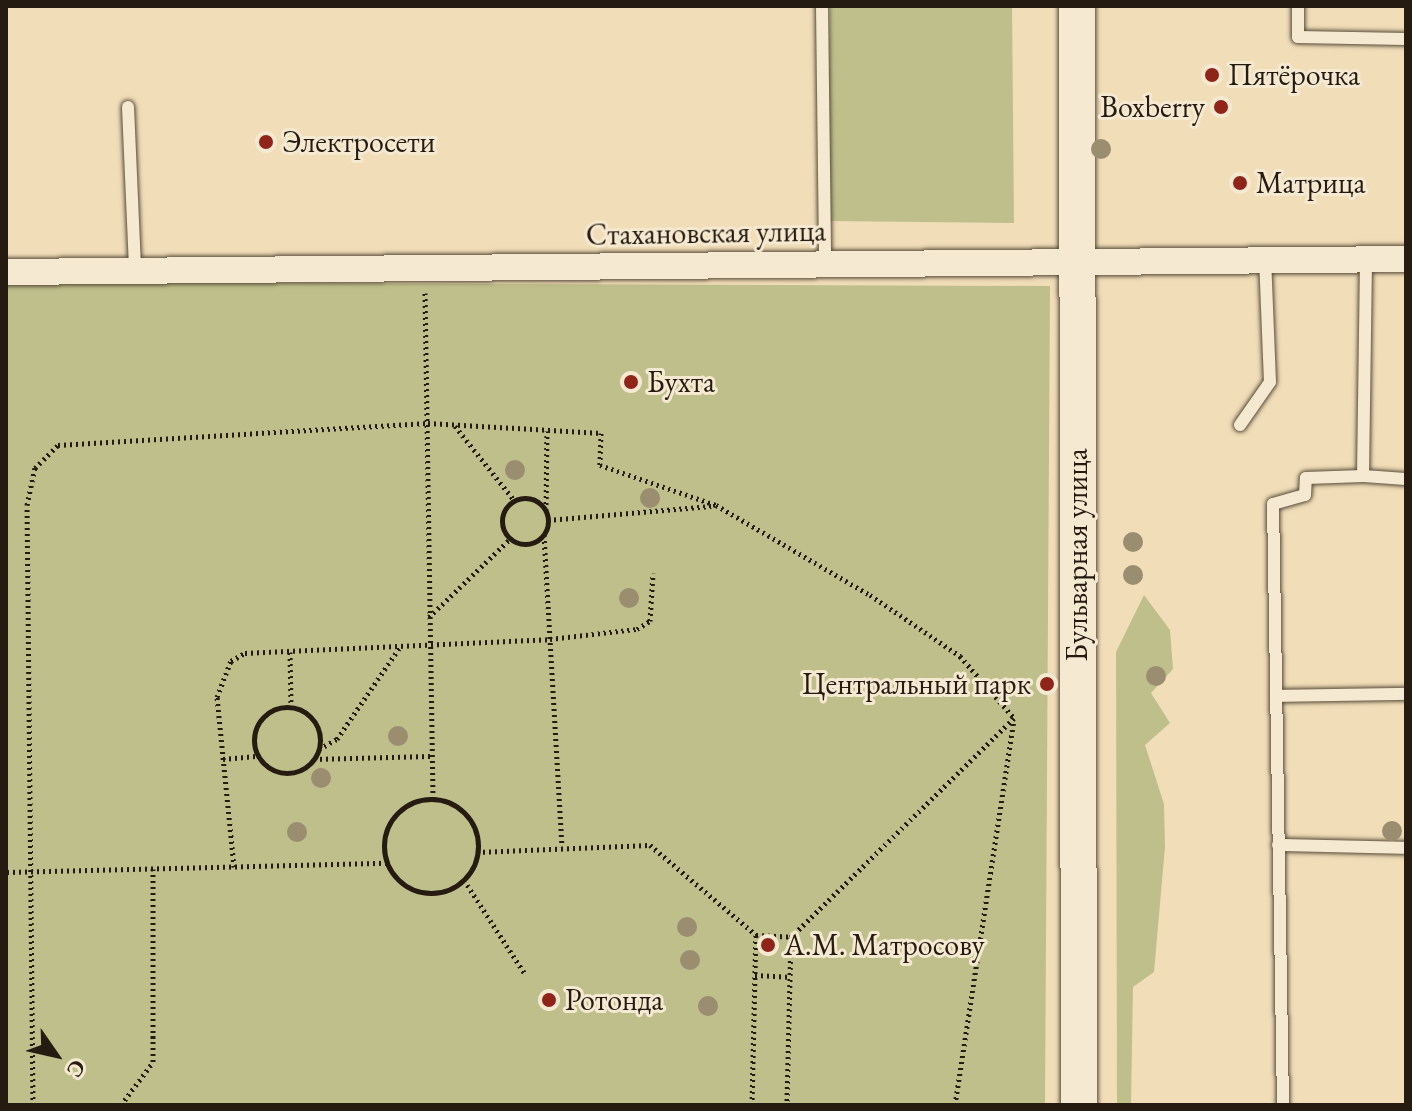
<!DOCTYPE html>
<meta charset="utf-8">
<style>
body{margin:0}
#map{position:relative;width:1412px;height:1111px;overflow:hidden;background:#f1ddb8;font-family:"EB Garamond",serif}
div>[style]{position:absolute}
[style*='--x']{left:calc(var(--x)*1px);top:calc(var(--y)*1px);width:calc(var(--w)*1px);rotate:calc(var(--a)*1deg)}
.green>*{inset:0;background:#bfbf8b}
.path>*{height:5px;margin-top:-2.5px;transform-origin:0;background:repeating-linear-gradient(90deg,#251b10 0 2px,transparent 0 6px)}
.path>.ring{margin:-2.5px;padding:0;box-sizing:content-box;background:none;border:5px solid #251b10;border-radius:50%}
.roads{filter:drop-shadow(0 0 2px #584c3a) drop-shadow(0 0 2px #584c3a)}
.service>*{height:12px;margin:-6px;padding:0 6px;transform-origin:6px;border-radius:6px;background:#f6e9d1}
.minor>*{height:26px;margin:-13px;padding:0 13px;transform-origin:13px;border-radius:13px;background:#f6e9d1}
.secondary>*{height:36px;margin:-18px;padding:0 18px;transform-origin:18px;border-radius:18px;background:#f6e9d1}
.trees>*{width:20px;height:20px;margin:-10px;border-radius:50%;background:#9a8d70}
.dots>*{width:22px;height:22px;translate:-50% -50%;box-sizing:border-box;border:4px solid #f6e9d1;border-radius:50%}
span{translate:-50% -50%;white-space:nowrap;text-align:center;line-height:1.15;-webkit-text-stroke:6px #f6e9d1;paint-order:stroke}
.poi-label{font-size:30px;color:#251b10}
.left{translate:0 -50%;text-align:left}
.right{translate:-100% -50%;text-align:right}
.street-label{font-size:30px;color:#251b10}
.frame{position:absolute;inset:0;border:8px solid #251b10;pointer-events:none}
.north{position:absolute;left:16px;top:1015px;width:80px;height:80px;-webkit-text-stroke:6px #f6e9d1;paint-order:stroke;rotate:124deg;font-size:22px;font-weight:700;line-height:32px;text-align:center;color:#251b10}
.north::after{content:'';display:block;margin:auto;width:28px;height:36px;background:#251b10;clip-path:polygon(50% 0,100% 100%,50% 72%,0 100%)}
</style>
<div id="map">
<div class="green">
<i style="clip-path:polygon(830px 6px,1012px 6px,1014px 223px,827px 221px)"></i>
<i style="clip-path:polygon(6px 282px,1050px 286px,1045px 1105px,6px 1105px)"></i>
<i style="clip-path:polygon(1144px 595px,1170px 630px,1173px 669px,1151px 693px,1170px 723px,1145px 745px,1164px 804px,1165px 847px,1154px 972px,1133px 987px,1131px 1105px,1117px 1105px,1116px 652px)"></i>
</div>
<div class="path">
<i style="--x:425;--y:293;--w:506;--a:89.09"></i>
<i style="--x:455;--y:426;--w:95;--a:51.4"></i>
<i class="ring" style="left:502px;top:498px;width:41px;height:41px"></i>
<i style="--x:546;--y:510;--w:79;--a:-89.3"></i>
<i style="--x:548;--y:520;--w:164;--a:-4.9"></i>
<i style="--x:544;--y:535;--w:312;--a:86.7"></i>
<i style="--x:429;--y:617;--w:112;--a:-43.9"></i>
<i style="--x:290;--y:652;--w:54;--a:88.9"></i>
<i class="ring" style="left:254px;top:707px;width:61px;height:61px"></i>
<i style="--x:319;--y:749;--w:21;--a:-29"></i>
<i style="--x:337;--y:739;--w:112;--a:-55.6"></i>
<i style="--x:223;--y:759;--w:34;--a:-5"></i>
<i style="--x:314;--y:759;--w:116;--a:-1.5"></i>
<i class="ring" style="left:384px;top:799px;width:89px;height:89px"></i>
<i style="--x:477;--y:852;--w:173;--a:-2.3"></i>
<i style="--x:650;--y:845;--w:139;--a:40.3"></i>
<i style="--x:756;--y:935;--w:35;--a:3"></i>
<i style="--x:234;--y:867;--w:171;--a:-95.7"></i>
<i style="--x:217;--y:697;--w:39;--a:-69"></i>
<i style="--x:231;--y:661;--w:16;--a:-30"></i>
<i style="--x:245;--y:653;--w:305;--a:-2.6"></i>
<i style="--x:550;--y:639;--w:88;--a:-6.6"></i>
<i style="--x:637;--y:629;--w:15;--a:-32"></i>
<i style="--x:650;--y:621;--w:48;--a:-86.4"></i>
<i style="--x:7;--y:872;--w:380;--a:-1.4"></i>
<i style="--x:464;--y:880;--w:112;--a:57"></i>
<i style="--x:755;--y:975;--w:36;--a:3"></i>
<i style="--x:33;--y:1105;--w:600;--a:-90.57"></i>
<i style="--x:27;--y:505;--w:38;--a:-78"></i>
<i style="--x:35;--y:468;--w:33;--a:-45"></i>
<i style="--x:58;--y:445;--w:371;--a:-3.4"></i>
<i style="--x:428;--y:423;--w:173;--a:3.3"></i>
<i style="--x:601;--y:433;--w:32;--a:92"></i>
<i style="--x:600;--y:465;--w:123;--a:19"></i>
<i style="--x:716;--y:505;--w:178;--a:30.3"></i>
<i style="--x:870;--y:595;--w:109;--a:34.1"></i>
<i style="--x:960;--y:656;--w:82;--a:48.9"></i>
<i style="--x:1014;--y:718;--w:313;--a:135.5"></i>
<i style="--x:791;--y:937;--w:168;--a:91.4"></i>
<i style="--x:121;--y:1105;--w:54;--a:-53.3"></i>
<i style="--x:153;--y:1062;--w:193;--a:-90"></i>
<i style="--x:752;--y:1105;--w:170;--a:-88.7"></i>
<i style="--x:955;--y:1105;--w:390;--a:-81.3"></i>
</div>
<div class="roads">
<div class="service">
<i style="--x:822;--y:6;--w:258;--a:89.3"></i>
<i style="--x:1298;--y:6;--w:31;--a:90"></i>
<i style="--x:1298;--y:37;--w:108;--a:1.1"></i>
<i style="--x:128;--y:107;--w:162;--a:87.5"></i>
<i style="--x:1240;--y:425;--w:52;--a:-55.1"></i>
<i style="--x:1270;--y:382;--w:122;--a:-92.3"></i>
<i style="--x:1363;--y:476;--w:43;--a:4"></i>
<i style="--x:1276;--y:696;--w:130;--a:-0.9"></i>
<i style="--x:1278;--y:845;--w:128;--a:1.3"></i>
<i style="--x:1283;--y:1105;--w:601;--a:-90.95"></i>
<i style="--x:1273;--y:504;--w:33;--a:-16"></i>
<i style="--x:1305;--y:495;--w:17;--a:-87"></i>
<i style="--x:1306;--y:478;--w:57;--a:-2"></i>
<i style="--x:1363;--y:476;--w:217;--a:-89.2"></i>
</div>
<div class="minor">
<i style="--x:6;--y:272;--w:1400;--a:-0.53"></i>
</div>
<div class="secondary">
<i style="--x:1077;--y:6;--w:1099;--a:89.9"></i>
</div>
</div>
<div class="trees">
<i style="left:1101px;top:149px"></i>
<i style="left:515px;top:470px"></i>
<i style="left:650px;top:498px"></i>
<i style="left:1133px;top:542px"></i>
<i style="left:1133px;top:575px"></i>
<i style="left:629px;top:598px"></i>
<i style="left:1156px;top:676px"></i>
<i style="left:398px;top:736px"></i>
<i style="left:321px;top:778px"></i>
<i style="left:1392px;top:831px"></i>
<i style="left:297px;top:832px"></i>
<i style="left:687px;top:927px"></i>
<i style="left:690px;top:960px"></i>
<i style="left:708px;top:1006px"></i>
</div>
<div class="dots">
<i style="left:1212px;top:75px;background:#8f2418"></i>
<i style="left:1221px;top:107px;background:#8f2418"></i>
<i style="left:266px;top:142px;background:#8f2418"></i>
<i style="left:1240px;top:183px;background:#8f2418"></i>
<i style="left:631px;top:382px;background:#8f2418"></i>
<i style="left:1047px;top:684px;background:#8f2418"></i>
<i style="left:768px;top:945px;background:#8f2418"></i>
<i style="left:549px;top:1000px;background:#8f2418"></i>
</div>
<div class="poi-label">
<span class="left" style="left:1228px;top:75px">Пятёрочка</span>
<span class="right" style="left:1205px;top:107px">Boxberry</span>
<span class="left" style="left:282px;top:142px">Электросети</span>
<span class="left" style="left:1256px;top:183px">Матрица</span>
<span class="left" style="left:647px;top:382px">Бухта</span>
<span class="right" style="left:1031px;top:684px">Центральный парк</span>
<span class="left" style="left:784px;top:945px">А.М. Матросову</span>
<span class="left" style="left:565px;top:1000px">Ротонда</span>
</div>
<div class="street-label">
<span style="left:706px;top:233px;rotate:-1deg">Стахановская улица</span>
<span style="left:1077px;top:555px;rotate:-90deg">Бульварная улица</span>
</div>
<div class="frame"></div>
<div class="north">С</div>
</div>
